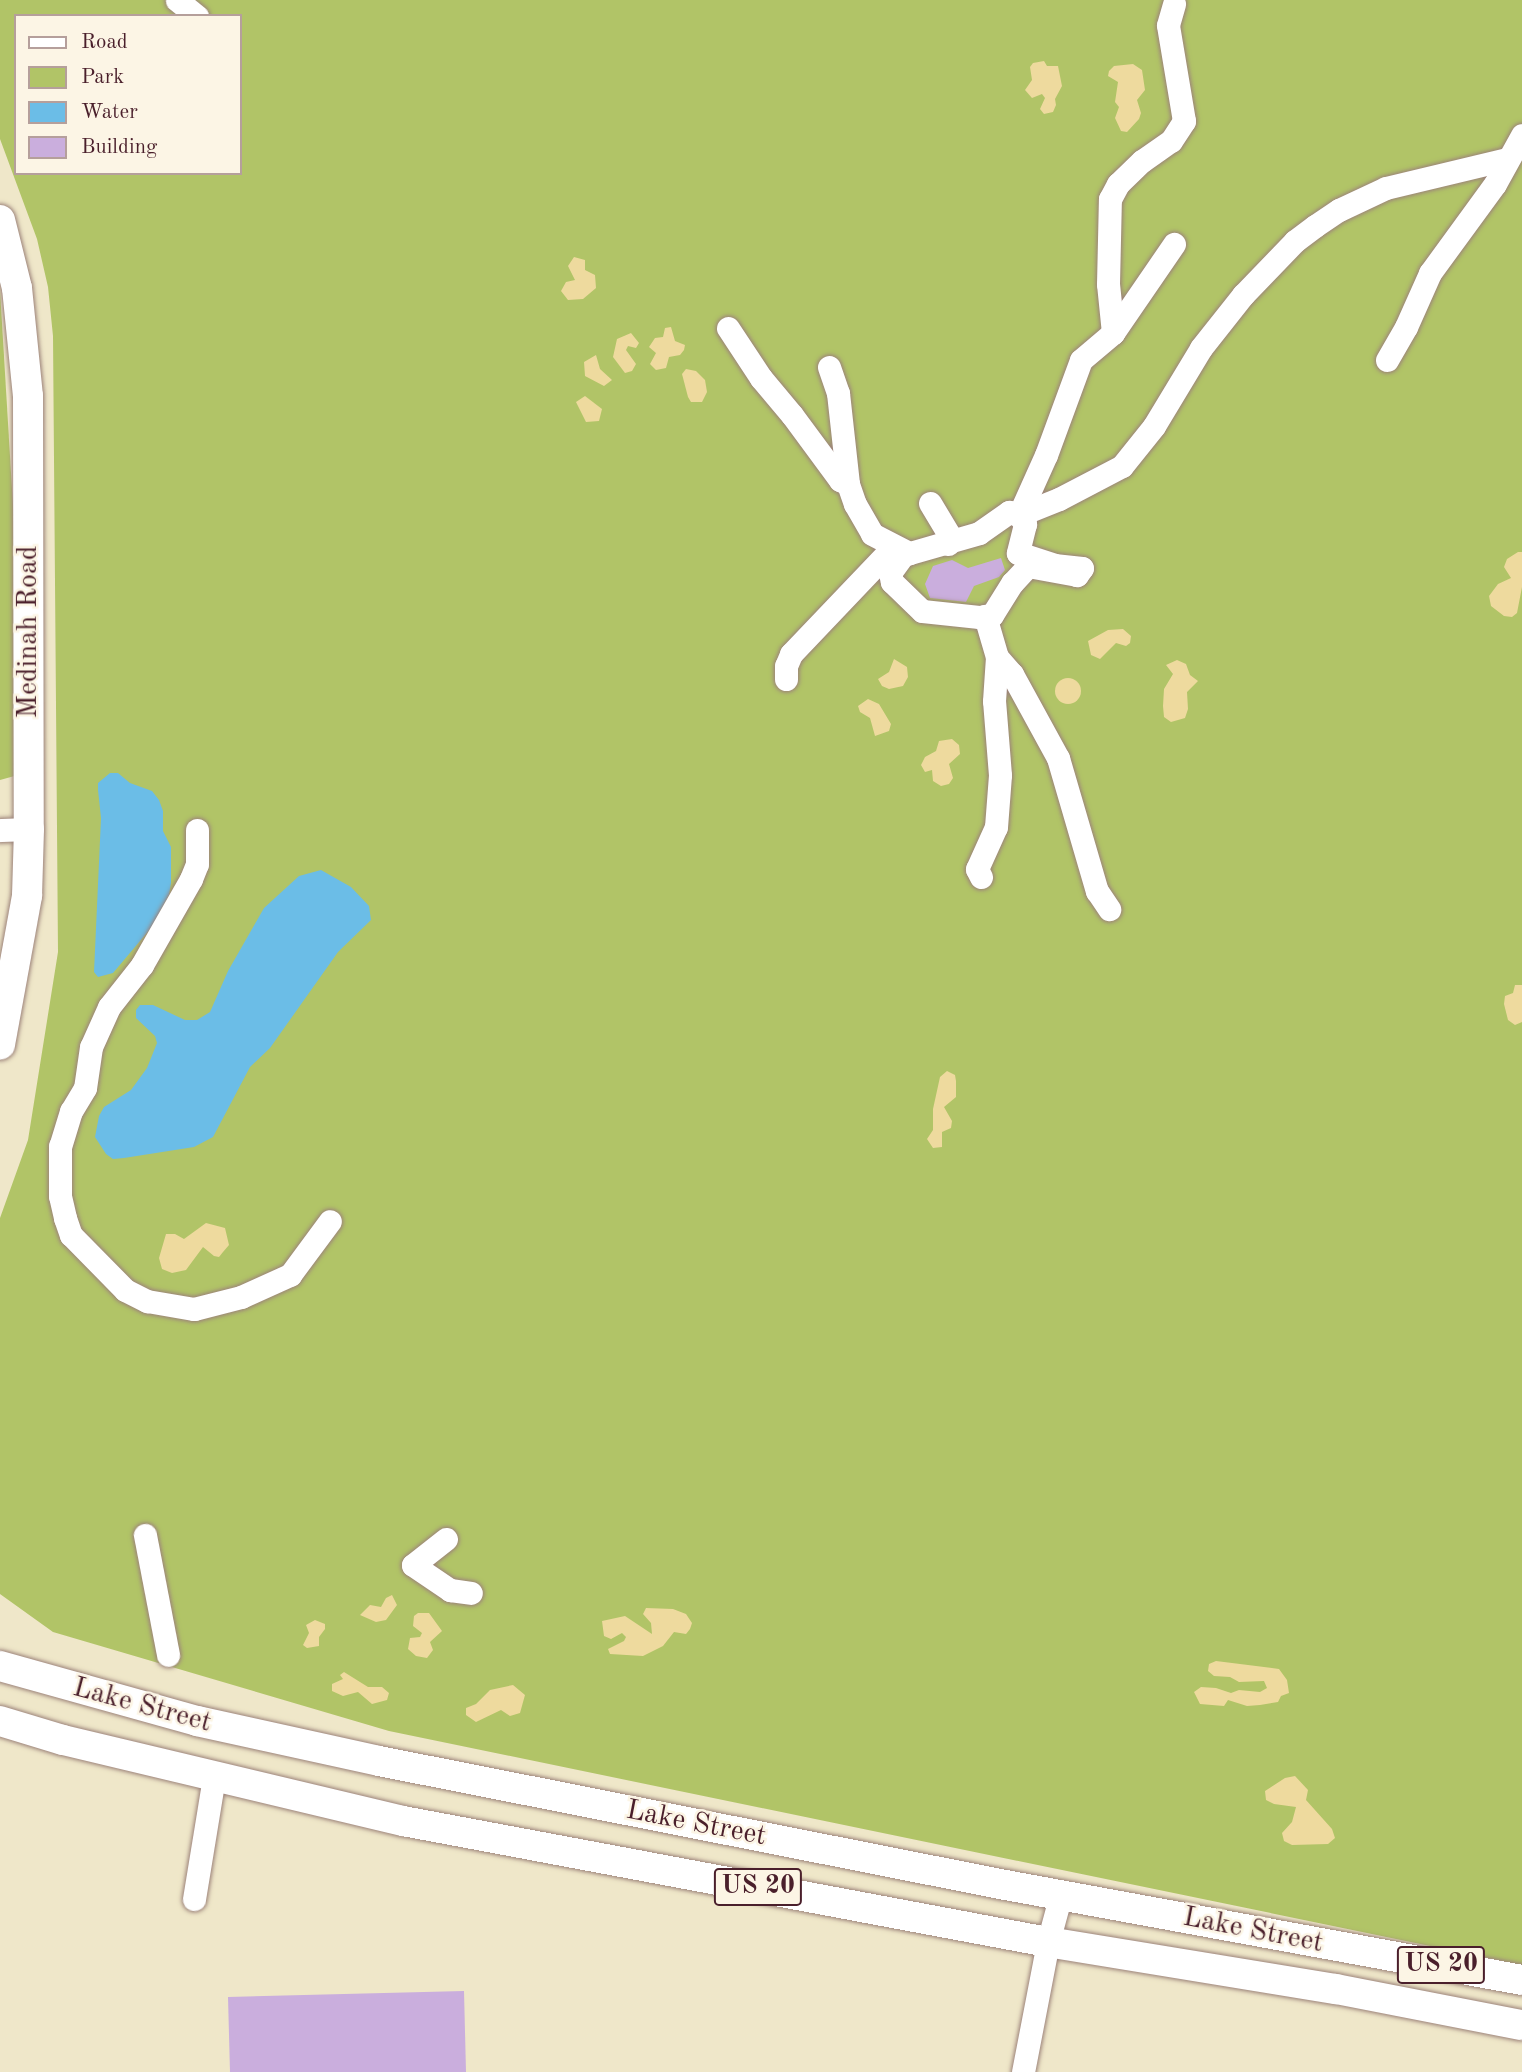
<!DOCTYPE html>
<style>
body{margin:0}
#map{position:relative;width:1522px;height:2072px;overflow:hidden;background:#efe7c9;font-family:"Old Standard TT",serif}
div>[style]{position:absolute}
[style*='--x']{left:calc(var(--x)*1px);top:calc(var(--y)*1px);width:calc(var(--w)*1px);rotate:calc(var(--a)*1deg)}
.green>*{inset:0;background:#b1c467}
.sand>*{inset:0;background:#eeda9e}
.round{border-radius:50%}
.water>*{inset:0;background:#6bbde7}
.building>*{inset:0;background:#caaedd}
.roads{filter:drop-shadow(0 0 2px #9c837a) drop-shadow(0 0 2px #9c837a)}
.minor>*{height:23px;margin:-11.5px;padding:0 11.5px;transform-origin:11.5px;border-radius:11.5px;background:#fff}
.major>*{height:30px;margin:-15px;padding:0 15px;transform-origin:15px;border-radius:15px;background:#fff}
span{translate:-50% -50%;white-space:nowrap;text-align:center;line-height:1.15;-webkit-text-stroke:5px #fcf5e5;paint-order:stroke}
.shield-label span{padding:2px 5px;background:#fcf5e5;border:2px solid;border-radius:5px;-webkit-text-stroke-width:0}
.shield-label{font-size:26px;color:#4a1f2b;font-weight:700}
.street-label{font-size:28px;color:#4a1f2b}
.legend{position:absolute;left:14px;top:14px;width:228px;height:161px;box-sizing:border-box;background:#fcf5e5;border:2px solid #b59f9b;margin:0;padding:9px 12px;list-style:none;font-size:21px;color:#4a1f2b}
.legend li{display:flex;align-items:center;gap:14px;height:35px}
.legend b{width:35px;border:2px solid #b59f9b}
</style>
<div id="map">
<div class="green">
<i style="clip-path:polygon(evenodd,0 0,1522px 0,1522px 1965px,389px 1731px,53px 1632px,0 1594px,0 1218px,28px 1140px,58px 952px,53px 336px,48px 287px,37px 239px,0 139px,0 0,16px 16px,240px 16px,240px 173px,16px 173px,16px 16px)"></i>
<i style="clip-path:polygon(0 290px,29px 772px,0 780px)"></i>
</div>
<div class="sand">
<i style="clip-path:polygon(1044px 61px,1047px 66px,1058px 66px,1062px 86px,1055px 99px,1056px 105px,1053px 112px,1044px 114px,1040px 109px,1045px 98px,1042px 94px,1032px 98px,1025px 90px,1032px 80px,1030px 67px,1033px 63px)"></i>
<i style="clip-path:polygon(1133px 64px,1142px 70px,1145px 90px,1137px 100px,1141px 113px,1139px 119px,1127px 132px,1121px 131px,1115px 118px,1119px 107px,1115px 102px,1118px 82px,1108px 76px,1109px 71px,1114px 66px)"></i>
<i style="clip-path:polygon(574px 257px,585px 260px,585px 270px,595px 275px,596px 288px,583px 299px,568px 300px,561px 291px,566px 282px,575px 280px,568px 266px)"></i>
<i style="clip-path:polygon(671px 327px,675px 341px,685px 345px,684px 350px,680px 355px,669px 357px,666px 368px,656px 370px,650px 364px,656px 353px,649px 347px,655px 338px,663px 337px,665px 328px)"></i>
<i style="clip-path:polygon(631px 333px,639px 343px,636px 348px,628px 346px,626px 350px,636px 364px,632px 371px,625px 373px,613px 357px,617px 339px)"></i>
<i style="clip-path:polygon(596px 355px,600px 369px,612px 380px,604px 386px,585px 376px,584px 362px)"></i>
<i style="clip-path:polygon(686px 369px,696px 371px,705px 380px,707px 392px,702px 402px,691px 402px,688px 397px,682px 374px)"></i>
<i style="clip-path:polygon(585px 396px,602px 409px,599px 421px,586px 422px,576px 402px)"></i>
<i style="clip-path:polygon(1518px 552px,1522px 552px,1522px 587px,1517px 613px,1512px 617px,1504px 616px,1491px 606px,1489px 596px,1498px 584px,1511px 578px,1504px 567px,1507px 559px)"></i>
<i style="clip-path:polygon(1123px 629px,1131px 636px,1130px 643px,1126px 646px,1116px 643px,1100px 659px,1091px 655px,1088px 641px,1108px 630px)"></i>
<i style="clip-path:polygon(894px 659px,907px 667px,908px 677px,903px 686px,889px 689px,882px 686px,878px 679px,889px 672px)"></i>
<i style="clip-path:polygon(1177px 660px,1186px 664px,1190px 675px,1198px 681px,1187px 692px,1188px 709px,1185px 718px,1171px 722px,1164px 717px,1163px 706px,1164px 689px,1173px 674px,1166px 665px)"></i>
<i class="round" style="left:1055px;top:678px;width:26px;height:26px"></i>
<i style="clip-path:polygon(868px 699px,879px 704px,891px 724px,889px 731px,875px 736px,870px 718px,860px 712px,858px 706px)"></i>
<i style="clip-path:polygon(952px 739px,959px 745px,960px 754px,949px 764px,953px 778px,949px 784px,941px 786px,933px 781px,932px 770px,925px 772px,921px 765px,925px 757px,936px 751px,939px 741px)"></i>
<i style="clip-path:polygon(1515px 985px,1522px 985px,1522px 1022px,1515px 1025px,1508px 1020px,1504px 1004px,1505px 996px,1513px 993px)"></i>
<i style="clip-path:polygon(947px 1071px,955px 1075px,956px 1081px,956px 1097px,944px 1107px,952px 1121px,951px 1128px,942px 1132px,942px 1147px,933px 1148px,927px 1139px,933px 1130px,933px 1109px,940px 1077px)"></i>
<i style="clip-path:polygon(206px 1223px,225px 1228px,229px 1245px,223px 1252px,219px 1257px,214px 1256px,203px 1247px,186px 1270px,172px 1273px,162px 1269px,159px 1258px,166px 1234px,175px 1234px,184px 1239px)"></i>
<i style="clip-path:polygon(392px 1595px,397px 1605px,386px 1620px,376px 1622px,360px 1615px,370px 1605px,381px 1607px,386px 1598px)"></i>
<i style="clip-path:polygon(646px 1608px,673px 1609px,686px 1614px,692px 1623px,690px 1629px,686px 1634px,674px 1632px,663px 1646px,643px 1656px,610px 1654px,608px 1649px,624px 1641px,626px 1637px,622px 1633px,611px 1639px,604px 1636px,602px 1621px,625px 1616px,652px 1634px,651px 1623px,643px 1614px)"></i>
<i style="clip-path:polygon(418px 1613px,429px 1613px,442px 1631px,430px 1642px,433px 1650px,427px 1658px,416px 1656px,408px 1649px,410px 1638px,420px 1637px,422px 1633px,413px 1626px,414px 1616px)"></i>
<i style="clip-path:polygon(315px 1620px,325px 1624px,325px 1629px,319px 1637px,319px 1646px,307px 1648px,303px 1645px,309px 1633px,306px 1625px)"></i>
<i style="clip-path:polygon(1216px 1661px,1279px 1669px,1287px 1680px,1289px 1693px,1281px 1696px,1278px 1702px,1260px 1705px,1247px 1706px,1228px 1700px,1224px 1706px,1200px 1704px,1194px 1692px,1201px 1687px,1216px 1688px,1231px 1693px,1239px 1690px,1260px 1692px,1267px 1688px,1264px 1681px,1239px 1682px,1230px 1677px,1214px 1676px,1208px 1671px,1209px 1664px)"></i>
<i style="clip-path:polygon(344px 1672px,368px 1687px,382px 1687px,389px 1693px,387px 1700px,372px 1704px,358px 1692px,343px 1696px,332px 1691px,332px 1684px,343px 1679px,340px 1675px)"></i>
<i style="clip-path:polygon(513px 1685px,525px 1695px,520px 1713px,510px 1716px,501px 1710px,476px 1722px,466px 1715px,466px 1708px,476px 1704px,490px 1690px)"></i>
<i style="clip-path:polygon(1295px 1776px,1308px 1790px,1306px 1800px,1332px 1829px,1335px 1838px,1328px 1844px,1292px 1845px,1284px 1841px,1282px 1833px,1292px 1822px,1296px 1807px,1274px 1804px,1266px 1800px,1265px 1791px,1285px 1778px)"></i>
</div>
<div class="water">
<i style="clip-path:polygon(110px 773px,118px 773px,130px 783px,152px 791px,159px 800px,163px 811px,163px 831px,171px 847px,171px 883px,169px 895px,151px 928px,113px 973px,98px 977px,94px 972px,101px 818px,98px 790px,98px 783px)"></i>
<i style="clip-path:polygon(321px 870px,351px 887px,369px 906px,371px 920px,338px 952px,270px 1048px,250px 1067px,213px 1137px,194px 1147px,124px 1158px,113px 1159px,106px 1154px,95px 1137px,99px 1116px,104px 1107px,131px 1090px,147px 1068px,157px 1043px,155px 1036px,136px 1018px,136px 1010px,140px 1005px,153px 1005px,185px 1020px,197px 1020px,210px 1012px,228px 971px,264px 908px,299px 876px)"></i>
</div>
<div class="building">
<i style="clip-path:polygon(1001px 558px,1005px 570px,999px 577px,974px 586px,966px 602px,930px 598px,925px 584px,933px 566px,952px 560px,968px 568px)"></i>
<i style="clip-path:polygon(464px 1991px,466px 2072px,230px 2072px,228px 1997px)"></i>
</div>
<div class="roads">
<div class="minor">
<i style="--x:177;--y:0;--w:26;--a:39"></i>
<i style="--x:728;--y:328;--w:60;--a:56.6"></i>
<i style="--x:761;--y:378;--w:48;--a:50"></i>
<i style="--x:792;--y:415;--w:81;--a:53.6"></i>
<i style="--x:840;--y:480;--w:9;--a:27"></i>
<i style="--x:1113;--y:333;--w:49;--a:-95.8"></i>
<i style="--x:1108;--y:284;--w:85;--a:-88.7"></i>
<i style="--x:1110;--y:199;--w:17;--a:-62"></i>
<i style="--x:1118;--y:184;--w:33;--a:-44"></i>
<i style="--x:1142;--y:161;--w:35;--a:-35"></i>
<i style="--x:1171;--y:141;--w:24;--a:-57"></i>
<i style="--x:1184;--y:121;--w:97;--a:-99.5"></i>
<i style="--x:1168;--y:25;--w:22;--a:-74"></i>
<i style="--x:1387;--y:360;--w:38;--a:-60"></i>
<i style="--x:1406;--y:327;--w:59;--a:-66"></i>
<i style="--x:1430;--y:273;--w:110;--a:-53.9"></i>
<i style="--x:1495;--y:184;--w:56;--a:-61.1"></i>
<i style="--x:829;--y:367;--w:28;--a:71"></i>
<i style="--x:838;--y:393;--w:92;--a:83.7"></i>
<i style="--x:848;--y:484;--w:21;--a:71"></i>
<i style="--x:855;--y:504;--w:34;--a:60"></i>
<i style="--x:872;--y:534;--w:42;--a:27.2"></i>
<i style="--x:930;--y:503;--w:37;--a:59"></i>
<i style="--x:949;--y:535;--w:9;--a:96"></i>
<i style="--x:1019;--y:515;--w:11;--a:56"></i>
<i style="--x:1025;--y:524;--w:30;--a:104"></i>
<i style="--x:1018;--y:553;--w:38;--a:18"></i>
<i style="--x:1054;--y:565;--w:28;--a:6"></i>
<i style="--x:1082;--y:568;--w:9;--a:126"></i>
<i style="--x:1077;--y:575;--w:50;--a:-169.6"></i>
<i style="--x:1028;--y:566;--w:23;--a:133"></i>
<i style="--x:1012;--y:583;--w:38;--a:122"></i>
<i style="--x:992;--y:615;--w:13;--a:171"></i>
<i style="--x:979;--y:617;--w:57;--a:-174"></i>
<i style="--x:922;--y:611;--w:42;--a:-136"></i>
<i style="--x:892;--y:582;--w:9;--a:-103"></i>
<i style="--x:890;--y:573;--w:22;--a:-54"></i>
<i style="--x:903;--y:555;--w:79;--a:-16.1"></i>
<i style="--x:979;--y:533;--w:37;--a:-35"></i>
<i style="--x:1009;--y:512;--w:10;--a:17"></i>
<i style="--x:1019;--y:515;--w:43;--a:-21.8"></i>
<i style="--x:1059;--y:499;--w:71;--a:-27.6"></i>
<i style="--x:1122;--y:466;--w:51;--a:-51.3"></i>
<i style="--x:1154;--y:426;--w:91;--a:-58.9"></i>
<i style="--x:1201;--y:348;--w:68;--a:-51.6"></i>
<i style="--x:1243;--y:295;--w:75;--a:-46.1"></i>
<i style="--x:1295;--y:241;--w:25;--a:-37"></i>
<i style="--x:1315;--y:226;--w:29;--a:-34"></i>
<i style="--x:1339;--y:210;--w:52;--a:-25.1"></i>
<i style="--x:1386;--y:188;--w:124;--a:-13.5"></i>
<i style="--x:1019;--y:515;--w:66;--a:-65.8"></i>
<i style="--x:1046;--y:455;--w:101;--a:-69.8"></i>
<i style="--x:1081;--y:360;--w:42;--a:-40.2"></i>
<i style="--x:1113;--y:333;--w:108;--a:-55.6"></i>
<i style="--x:997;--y:657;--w:23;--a:49"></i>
<i style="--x:1012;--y:674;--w:96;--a:61.3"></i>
<i style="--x:1058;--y:758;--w:139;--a:73.7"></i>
<i style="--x:1097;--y:891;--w:22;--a:56"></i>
<i style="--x:786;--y:679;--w:13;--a:-90"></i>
<i style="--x:786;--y:666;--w:13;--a:-67"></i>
<i style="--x:791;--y:654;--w:148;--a:-46.4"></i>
<i style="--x:0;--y:830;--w:29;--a:-2"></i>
<i style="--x:197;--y:830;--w:34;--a:90"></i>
<i style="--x:197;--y:864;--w:16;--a:112"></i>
<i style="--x:191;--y:879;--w:99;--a:119.7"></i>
<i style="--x:142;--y:965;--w:53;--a:128.2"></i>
<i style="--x:109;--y:1007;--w:44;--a:114.2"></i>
<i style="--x:91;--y:1047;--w:41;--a:98.3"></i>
<i style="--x:85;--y:1088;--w:27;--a:121"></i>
<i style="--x:71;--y:1111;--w:37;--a:107"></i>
<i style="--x:60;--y:1146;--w:50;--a:90"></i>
<i style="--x:60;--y:1196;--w:23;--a:77"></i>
<i style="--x:65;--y:1218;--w:18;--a:71"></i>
<i style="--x:71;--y:1235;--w:77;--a:45.5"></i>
<i style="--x:125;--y:1290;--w:25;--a:27"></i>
<i style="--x:147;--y:1301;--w:48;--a:9.7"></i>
<i style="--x:194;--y:1309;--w:49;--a:-14.3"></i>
<i style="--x:241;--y:1297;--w:54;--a:-24.2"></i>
<i style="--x:290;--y:1275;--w:67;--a:-53.5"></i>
<i style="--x:981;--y:877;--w:9;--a:-117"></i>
<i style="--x:977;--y:869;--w:46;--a:-65.7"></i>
<i style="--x:996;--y:827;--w:52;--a:-85.6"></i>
<i style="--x:1000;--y:775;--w:74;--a:-94.6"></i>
<i style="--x:994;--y:701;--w:44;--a:-86.1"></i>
<i style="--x:997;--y:657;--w:43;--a:-106.3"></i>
<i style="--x:145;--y:1535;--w:122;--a:79.1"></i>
<i style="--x:446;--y:1539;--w:42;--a:141.8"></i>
<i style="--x:413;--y:1565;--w:45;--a:34"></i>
<i style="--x:450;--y:1590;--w:21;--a:8"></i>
<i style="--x:194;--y:1899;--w:124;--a:-80.7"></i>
<i style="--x:1023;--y:2072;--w:132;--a:-79.1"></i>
<i style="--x:1048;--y:1942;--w:50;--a:-74.8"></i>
</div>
<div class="major">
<i style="--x:0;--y:220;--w:70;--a:76"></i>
<i style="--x:17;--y:288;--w:109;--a:84.2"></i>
<i style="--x:28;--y:396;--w:433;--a:89.9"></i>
<i style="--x:29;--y:829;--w:67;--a:91.7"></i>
<i style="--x:27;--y:896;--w:151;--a:100.3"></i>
<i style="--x:0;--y:1666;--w:205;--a:15.6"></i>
<i style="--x:197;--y:1721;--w:186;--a:12.4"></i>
<i style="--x:379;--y:1761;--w:633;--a:11.2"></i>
<i style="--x:1000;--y:1884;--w:531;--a:10.42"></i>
<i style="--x:0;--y:1721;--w:66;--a:16.8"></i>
<i style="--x:63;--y:1740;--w:350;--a:13.4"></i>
<i style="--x:403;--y:1821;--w:656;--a:10.63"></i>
<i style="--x:1048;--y:1942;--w:292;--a:9.3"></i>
<i style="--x:1336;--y:1989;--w:189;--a:11"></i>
</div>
</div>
<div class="shield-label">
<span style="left:758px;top:1887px">US 20</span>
<span style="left:1441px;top:1965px">US 20</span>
</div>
<div class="street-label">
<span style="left:29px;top:632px;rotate:-90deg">Medinah Road</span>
<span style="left:142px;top:1706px;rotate:15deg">Lake Street</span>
<span style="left:696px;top:1824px;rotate:11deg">Lake Street</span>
<span style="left:1253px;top:1931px;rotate:11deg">Lake Street</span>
</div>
<ul class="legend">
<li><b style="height:9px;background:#fff"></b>Road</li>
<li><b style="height:19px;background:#b1c467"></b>Park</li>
<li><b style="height:19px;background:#6bbde7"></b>Water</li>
<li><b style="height:19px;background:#caaedd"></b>Building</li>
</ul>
</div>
